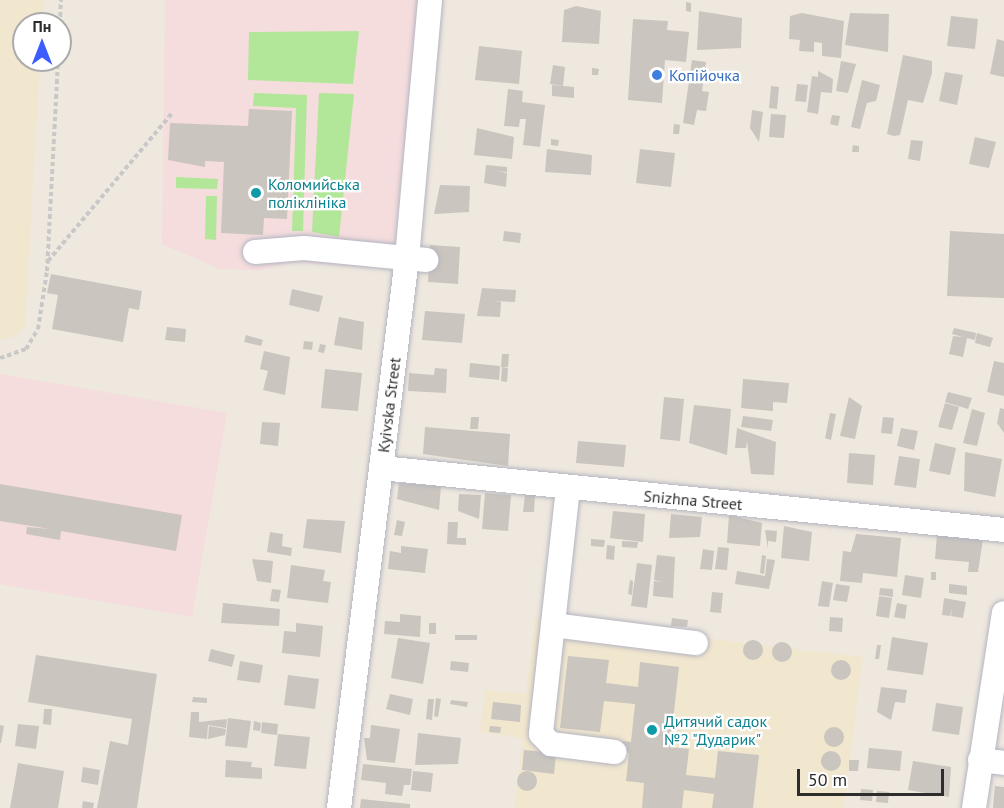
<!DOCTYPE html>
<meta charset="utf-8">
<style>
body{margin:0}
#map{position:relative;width:1004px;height:808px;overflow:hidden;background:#efe8df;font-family:"PT Sans",sans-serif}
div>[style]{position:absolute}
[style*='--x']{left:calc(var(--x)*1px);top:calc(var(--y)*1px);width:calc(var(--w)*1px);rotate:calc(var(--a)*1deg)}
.education>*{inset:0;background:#f1e6ce}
.medical>*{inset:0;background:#f5dcdd}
.green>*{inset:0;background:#b2e799}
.building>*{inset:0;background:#cac5be}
.round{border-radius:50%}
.path>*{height:4px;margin-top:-2px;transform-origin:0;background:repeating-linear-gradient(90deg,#c8c8c8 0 4.5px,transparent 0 7.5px)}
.roads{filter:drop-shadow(0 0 2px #b3b5c1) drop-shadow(0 0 2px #b3b5c1)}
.minor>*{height:24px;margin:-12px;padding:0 12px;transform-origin:12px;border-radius:12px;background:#fff}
.dots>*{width:16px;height:16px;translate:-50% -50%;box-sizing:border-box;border:3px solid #fff;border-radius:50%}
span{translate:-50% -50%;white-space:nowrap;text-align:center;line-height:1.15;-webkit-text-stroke:4.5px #fff;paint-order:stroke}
.shop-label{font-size:16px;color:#366cbe}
.left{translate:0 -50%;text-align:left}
.culture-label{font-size:16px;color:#0d838f}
.street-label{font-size:16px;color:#2d2d2d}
.north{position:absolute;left:12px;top:12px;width:60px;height:60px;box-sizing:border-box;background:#fff;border:2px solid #ababab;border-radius:50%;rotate:0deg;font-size:16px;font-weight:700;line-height:24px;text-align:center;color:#2d2d2d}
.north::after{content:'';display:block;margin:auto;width:21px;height:27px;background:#3c5cff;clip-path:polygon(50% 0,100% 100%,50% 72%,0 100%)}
.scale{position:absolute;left:797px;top:769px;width:147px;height:27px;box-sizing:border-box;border:3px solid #2d2d2d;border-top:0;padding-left:8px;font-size:18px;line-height:21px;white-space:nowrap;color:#2d2d2d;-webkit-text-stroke:4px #fff;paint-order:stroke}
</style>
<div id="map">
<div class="education">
<i style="clip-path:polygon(0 0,44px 0,42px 24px,24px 24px,24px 60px,40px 60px,25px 327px,10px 339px,0 339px)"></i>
<i style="clip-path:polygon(535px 618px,863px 657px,844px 808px,514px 808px,523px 738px,480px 732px,485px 690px,526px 694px)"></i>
</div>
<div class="medical">
<i style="clip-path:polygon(165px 0,419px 0,392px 269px,290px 262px,261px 270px,220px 269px,162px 244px)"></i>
<i style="clip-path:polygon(0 374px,227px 413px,192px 617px,0 584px)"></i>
</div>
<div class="green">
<i style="clip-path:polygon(359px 31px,353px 84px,248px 80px,249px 32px)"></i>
<i style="clip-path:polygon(254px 93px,307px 95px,303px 231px,292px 231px,296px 108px,253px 106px)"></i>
<i style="clip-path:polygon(319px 93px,354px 94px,339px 237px,312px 232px)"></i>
<i style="clip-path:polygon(176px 177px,218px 179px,217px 189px,176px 188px)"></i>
<i style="clip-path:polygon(206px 196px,217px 196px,216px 240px,205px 239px)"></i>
</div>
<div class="building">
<i style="clip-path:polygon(686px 2px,691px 3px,691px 12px,686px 11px)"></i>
<i style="clip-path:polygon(576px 6px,601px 11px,599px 44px,562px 42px,564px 10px)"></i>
<i style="clip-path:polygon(699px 11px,742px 18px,741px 48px,697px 50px)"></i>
<i style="clip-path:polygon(802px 13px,844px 21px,841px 58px,822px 56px,822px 43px,814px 42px,814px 52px,799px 51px,800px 40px,789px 39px,790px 16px)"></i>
<i style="clip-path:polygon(850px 13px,889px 14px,888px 52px,845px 45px)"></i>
<i style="clip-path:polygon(951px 16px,978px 19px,975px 49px,947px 46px)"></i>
<i style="clip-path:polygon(633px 19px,668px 21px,667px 30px,689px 32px,686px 62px,665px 60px,662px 103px,628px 100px)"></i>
<i style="clip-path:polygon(997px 39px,1004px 41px,1004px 77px,990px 74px)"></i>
<i style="clip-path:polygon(479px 46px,522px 51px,519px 84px,475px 80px)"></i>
<i style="clip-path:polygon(903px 55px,932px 61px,932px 73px,923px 103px,908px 100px,900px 135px,894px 136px,887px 134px)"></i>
<i style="clip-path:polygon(692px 60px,706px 62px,702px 91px,709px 92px,706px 111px,697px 110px,694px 125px,683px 123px)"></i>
<i style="clip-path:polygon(841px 61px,856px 64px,848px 93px,836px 91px)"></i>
<i style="clip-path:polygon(553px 65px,565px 67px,563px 86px,550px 84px)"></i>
<i style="clip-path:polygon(592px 68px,599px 69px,598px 75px,592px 75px)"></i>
<i style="clip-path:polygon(818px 71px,833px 79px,832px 93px,821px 92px,818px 114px,807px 112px,812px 76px,818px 77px)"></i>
<i style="clip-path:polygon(945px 72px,963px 75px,957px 105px,939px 101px)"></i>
<i style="clip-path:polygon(862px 80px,880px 85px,876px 101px,867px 103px,860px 129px,851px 127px)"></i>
<i style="clip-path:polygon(797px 84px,808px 85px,806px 102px,795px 101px)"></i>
<i style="clip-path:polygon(552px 85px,574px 87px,574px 98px,552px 96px)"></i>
<i style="clip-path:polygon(771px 86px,779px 87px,777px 109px,769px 108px)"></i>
<i style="clip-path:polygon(508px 89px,523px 91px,522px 102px,545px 105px,540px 147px,523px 145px,526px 119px,520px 119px,519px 127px,504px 126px)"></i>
<i style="clip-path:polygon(249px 109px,292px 111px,287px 219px,264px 218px,263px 235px,221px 233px,224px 162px,205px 161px,205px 167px,168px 160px,170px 123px,248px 126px)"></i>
<i style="clip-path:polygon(752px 110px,763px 112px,759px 142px,750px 128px)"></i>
<i style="clip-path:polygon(771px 114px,786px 115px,784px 138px,769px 137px)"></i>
<i style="clip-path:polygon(832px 115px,840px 116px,838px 126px,830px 124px)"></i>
<i style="clip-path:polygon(674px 124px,680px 125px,679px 134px,673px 134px)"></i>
<i style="clip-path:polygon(477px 128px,514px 137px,512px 159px,474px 155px)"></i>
<i style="clip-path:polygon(975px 137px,996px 142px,989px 168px,969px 164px)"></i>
<i style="clip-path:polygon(551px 139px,559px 140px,558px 146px,551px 145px)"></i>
<i style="clip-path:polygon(911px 140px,923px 141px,920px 161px,908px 159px)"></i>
<i style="clip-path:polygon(853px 145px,859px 146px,859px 152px,852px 152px)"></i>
<i style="clip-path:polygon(547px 149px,592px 155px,591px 175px,545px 172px)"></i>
<i style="clip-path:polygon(640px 149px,675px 153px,671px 187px,636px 183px)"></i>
<i style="clip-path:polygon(486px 165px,507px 167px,507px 172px,497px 171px,507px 173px,506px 187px,484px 183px)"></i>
<i style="clip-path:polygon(440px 185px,470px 186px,469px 212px,434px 214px)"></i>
<i style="clip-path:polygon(504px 231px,521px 233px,520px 243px,503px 241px)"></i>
<i style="clip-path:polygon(950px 231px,1004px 234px,1004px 298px,947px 296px)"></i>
<i style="clip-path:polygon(430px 245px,460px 247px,458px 284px,428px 282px)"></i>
<i style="clip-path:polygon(51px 274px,142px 291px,139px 310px,129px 308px,123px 342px,52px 329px,58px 295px,47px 293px)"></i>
<i style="clip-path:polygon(482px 288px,516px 290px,515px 302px,494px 301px,501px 302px,500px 317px,477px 316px)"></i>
<i style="clip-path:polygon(292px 289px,323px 296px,319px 312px,289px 305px)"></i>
<i style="clip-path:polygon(425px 311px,465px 314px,462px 343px,422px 340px)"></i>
<i style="clip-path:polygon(339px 317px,364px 322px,362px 350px,334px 345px)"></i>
<i style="clip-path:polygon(167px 327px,186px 329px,185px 342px,165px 340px)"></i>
<i style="clip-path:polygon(954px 328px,976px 333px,975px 340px,967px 338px,963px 357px,949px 354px,953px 336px,963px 337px,952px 334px)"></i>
<i style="clip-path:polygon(977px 333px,993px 338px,990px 347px,975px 343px)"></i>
<i style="clip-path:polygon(246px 335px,263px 340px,261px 346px,244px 342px)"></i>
<i style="clip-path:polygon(304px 341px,313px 342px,312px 350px,303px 349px)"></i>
<i style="clip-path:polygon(320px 344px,326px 345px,324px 353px,318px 352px)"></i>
<i style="clip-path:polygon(264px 351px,290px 357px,285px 395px,263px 390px,268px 371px,260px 369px)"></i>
<i style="clip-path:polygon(502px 354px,509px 354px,508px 367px,501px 367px)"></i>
<i style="clip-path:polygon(994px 361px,1004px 363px,1004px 396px,987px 392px)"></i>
<i style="clip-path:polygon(470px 363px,500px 366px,499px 380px,469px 377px)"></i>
<i style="clip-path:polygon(502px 367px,508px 368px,507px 382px,501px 381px)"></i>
<i style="clip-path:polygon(435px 368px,447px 369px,446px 393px,408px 391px,409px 373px,434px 375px)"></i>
<i style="clip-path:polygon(325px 369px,362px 373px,358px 411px,321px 408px)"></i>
<i style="clip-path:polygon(743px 379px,789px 383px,787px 403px,773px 402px,773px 411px,741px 408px)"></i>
<i style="clip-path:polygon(948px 392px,972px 398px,968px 409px,945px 402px)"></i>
<i style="clip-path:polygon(664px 397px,684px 399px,680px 441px,660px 439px)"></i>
<i style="clip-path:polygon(849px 397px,862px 406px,855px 439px,840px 436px)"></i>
<i style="clip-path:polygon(945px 403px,959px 407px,952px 430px,938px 427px)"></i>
<i style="clip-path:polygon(694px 405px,731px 409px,727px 455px,689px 443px)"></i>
<i style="clip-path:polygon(1000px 408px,1004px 409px,1004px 433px,997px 423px)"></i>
<i style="clip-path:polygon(972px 409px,985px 413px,977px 446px,963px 443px)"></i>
<i style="clip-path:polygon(830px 413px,836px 414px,831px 440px,825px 438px)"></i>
<i style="clip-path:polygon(743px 416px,773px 420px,771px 431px,741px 427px)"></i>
<i style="clip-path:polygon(471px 417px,479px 417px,478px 429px,470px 429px)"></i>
<i style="clip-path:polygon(883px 417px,894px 418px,892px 434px,881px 433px)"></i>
<i style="clip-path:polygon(262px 422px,280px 423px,278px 446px,260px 444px)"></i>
<i style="clip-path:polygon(425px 427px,510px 434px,508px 466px,423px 454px)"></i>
<i style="clip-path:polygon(737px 428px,776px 442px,774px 475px,751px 474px,747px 441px,746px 448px,735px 448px)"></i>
<i style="clip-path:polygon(901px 428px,918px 431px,914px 450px,897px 446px)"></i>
<i style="clip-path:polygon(578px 441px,626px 445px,624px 467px,576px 463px)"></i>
<i style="clip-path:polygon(935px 443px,956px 448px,950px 475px,929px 471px)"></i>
<i style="clip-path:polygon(965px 452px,1002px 459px,995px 497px,964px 491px)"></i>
<i style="clip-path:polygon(849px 453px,875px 455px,873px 485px,847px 483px)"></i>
<i style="clip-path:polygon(899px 456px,920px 459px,916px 488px,894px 485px)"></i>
<i style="clip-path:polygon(399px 483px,441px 486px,439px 510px,397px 499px)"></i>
<i style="clip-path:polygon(0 484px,182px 515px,176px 551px,61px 531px,60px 540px,26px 534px,27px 527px,50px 529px,0 521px)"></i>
<i style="clip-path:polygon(485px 493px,511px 495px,508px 531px,482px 529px)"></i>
<i style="clip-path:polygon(459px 494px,481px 495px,479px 519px,458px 511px)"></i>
<i style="clip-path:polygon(525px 494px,535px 495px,534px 512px,523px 512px)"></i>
<i style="clip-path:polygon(613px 511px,645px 514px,643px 542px,610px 538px)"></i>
<i style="clip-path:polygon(671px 514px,702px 517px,700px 537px,669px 538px)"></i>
<i style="clip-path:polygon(729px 515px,762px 523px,760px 546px,727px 543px)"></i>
<i style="clip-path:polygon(307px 519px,345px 521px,341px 553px,303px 548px)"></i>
<i style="clip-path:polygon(397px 520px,405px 522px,402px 536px,394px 535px)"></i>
<i style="clip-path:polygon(448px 522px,458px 522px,457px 538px,466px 538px,466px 545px,447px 544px)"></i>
<i style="clip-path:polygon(784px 526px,812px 532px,809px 561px,781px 558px)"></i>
<i style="clip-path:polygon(765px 530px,777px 531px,776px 542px,768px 541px,768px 549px)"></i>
<i style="clip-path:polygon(270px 532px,283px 534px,282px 546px,292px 548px,291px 556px,267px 552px)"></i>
<i style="clip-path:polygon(856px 534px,901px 538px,897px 577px,863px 573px,862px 583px,840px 581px,843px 551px,851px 552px)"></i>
<i style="clip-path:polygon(937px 535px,983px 539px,978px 572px,968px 572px,969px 562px,935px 559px)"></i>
<i style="clip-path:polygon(591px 539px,605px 540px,604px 547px,591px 546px)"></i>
<i style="clip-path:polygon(622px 541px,638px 542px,637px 548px,622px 547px)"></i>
<i style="clip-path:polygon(607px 545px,615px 546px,614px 560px,606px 559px)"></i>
<i style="clip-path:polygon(401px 546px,428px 549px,425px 573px,388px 569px,390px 551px,401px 553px)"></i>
<i style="clip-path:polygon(718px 547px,729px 548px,727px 570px,715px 569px)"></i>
<i style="clip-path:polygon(703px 549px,714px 551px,712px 570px,700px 569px)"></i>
<i style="clip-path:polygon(657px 555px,675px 557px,673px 598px,653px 596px,654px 581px,664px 582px,654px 580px)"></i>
<i style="clip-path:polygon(762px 555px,766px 556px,764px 574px,760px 573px)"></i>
<i style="clip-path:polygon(252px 559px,273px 561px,271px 583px,257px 581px)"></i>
<i style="clip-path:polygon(767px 559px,775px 560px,769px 589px,735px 584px,737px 571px,765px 576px)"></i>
<i style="clip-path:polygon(637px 563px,652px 565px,647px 608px,631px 606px)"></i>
<i style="clip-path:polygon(291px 565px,325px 570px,323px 581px,331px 582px,328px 603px,287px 598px)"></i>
<i style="clip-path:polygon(931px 572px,936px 572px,936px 580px,931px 580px)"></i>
<i style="clip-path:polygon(905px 575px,924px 578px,921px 598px,902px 595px)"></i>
<i style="clip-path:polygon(630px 580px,633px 581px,632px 595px,628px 594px)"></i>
<i style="clip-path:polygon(822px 581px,833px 583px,829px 607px,818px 606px)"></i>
<i style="clip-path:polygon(836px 584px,850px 586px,847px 602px,833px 600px)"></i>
<i style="clip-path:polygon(949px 584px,967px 586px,967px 595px,949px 593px)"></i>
<i style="clip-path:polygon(880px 588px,893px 589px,893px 597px,879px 595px)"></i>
<i style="clip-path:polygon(272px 589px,281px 590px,279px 602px,270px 601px)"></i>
<i style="clip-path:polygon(712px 592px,723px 593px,721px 613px,710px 612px)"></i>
<i style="clip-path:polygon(879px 596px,892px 598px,889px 618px,876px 616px)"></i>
<i style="clip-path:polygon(944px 598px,966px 602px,963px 618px,951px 616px,952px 608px,950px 616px,942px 615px)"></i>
<i style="clip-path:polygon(223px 603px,280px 609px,279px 626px,221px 623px)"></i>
<i style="clip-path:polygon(897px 603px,907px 605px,905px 619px,894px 617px)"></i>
<i style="clip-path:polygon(400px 614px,421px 616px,420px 637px,384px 634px,385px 621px,400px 622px)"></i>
<i style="clip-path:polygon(830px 617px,843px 618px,842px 632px,829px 631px)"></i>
<i style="clip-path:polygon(672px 618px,688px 620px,687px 627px,671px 626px)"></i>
<i style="clip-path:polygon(296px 623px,323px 626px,320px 657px,282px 653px,284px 631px,296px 632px)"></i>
<i style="clip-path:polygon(429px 623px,436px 623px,436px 634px,429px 634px)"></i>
<i style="clip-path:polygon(455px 635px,477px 635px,477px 640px,455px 640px)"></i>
<i style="clip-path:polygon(892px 637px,928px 643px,923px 675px,887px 670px)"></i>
<i style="clip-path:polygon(398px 638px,430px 643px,423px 684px,391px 678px)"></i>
<i class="round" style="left:743px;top:640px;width:20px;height:20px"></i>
<i class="round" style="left:772px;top:642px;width:20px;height:20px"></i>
<i style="clip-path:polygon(877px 645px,881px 645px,879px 659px,875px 659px)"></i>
<i style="clip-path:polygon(211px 649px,235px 655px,232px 667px,208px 661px)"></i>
<i style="clip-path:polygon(36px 655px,157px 674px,137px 808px,97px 808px,110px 741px,128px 745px,132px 719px,28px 702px)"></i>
<i style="clip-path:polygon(568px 656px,609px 660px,606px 683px,638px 687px,640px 662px,679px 667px,670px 747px,689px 749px,686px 775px,715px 778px,718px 751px,759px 755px,753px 808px,712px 808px,714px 794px,684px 790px,682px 808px,642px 808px,644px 783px,626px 781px,629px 753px,620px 752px,622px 741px,631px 742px,635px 704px,604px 701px,600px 732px,560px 728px)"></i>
<i class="round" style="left:831px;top:660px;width:20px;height:20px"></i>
<i style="clip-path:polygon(240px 661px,263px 665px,260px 683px,237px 680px)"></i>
<i style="clip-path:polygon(451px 661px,469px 663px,468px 672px,450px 670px)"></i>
<i style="clip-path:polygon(288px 675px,319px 679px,315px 709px,284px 705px)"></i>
<i style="clip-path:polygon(881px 687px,907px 690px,905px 703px,895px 702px,891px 720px,877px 712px)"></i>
<i style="clip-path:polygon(390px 694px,413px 699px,410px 715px,386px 709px)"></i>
<i style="clip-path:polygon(193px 697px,207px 698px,207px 703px,192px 702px)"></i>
<i style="clip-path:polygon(436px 698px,441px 699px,438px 717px,434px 716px)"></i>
<i style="clip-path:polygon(428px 699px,434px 699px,432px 720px,426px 719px)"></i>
<i style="clip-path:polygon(451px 700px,468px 702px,467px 707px,450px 704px)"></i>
<i style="clip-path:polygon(493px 702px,521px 705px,520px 722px,491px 719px)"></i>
<i style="clip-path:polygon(936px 703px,963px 707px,959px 735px,932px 731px)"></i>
<i style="clip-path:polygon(44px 709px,52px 709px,51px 725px,43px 724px)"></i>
<i style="clip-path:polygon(191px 712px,199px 712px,199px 722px,227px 719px,226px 728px,208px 725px,207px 739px,189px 737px)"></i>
<i style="clip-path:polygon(228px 718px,251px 721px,247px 748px,225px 746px)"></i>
<i style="clip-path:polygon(254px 721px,261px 723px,260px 731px,253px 730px)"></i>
<i style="clip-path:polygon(262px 722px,278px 724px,277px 735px,261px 733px)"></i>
<i style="clip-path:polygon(18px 724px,39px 726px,36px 749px,15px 746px)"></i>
<i style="clip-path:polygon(0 725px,4px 726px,1px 743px,0 743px)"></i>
<i style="clip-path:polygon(371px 725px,400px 729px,395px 763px,367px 760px,364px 738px,370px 738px)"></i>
<i style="clip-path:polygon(209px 726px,226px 729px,225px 735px,208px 739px)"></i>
<i style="clip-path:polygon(490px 726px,501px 727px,500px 733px,489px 732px)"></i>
<i class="round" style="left:824px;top:727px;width:20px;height:20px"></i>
<i style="clip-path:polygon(418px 733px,461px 738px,458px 764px,415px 765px)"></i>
<i style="clip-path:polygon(278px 734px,310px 737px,306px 769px,274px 766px)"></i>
<i style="clip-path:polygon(869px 748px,902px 751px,900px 771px,867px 768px)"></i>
<i style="clip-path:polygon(524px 750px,556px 753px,554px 774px,522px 770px)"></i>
<i class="round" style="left:821px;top:751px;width:20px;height:20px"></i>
<i style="clip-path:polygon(226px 760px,252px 762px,251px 767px,262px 768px,262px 779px,225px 777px)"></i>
<i style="clip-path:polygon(849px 760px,859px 760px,858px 771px,849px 771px)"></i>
<i style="clip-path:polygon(913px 761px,951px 767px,949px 797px,908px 790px)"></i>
<i style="clip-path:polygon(18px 763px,64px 771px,58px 808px,10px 808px)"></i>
<i style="clip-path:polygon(363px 764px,412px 769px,410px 785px,404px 785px,402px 796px,385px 794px,386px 783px,361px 780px)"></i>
<i style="clip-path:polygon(83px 767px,100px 770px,98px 785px,81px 782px)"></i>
<i class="round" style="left:517px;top:771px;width:20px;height:20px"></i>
<i style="clip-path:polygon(413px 771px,433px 773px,431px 792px,411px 790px)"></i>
<i style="clip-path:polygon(995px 786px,1004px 787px,1004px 808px,993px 808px)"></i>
<i style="clip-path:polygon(861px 789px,873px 790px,872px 801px,860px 800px)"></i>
<i style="clip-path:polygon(877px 791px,889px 792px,888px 803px,876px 802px)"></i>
<i style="clip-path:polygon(361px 799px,410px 804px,410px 808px,360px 808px)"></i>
<i style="clip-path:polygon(83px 801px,94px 803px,93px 808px,82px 808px)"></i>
</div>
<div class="path">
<i style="--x:60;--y:24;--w:24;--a:-88"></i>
<i style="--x:48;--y:261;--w:194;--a:-50"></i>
<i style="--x:0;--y:358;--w:28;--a:-19"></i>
<i style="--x:26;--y:349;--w:23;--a:-59"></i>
<i style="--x:38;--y:329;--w:59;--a:-81.2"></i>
<i style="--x:47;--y:271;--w:211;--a:-87"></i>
</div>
<div class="roads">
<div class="minor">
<i style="--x:255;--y:252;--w:49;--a:-4.7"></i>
<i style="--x:304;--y:248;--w:123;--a:5.6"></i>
<i style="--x:381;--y:468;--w:626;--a:5.68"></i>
<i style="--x:568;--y:488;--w:247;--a:96.3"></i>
<i style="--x:541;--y:734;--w:14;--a:45"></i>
<i style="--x:551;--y:744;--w:64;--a:7.2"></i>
<i style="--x:553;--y:625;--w:144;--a:7.2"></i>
<i style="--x:980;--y:760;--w:24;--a:7"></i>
<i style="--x:339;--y:808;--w:554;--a:-82.95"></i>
<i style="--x:407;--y:258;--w:259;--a:-84.9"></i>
<i style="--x:974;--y:808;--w:197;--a:-81.3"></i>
</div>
</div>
<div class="dots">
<i style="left:657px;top:75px;background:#3f7fe0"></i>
<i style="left:256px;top:193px;background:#0f9aa8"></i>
<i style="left:652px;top:730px;background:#0f9aa8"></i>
</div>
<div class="shop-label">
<span class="left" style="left:669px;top:75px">Копійочка</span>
</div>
<div class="culture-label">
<span class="left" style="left:268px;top:193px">Коломийська<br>поліклініка</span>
<span class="left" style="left:664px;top:730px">Дитячий садок<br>№2 "Дударик"</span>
</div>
<div class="street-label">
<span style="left:389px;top:405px;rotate:-83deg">Kyivska Street</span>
<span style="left:693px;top:500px;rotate:5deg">Snizhna Street</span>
</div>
<div class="north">Пн</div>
<div class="scale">50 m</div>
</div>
